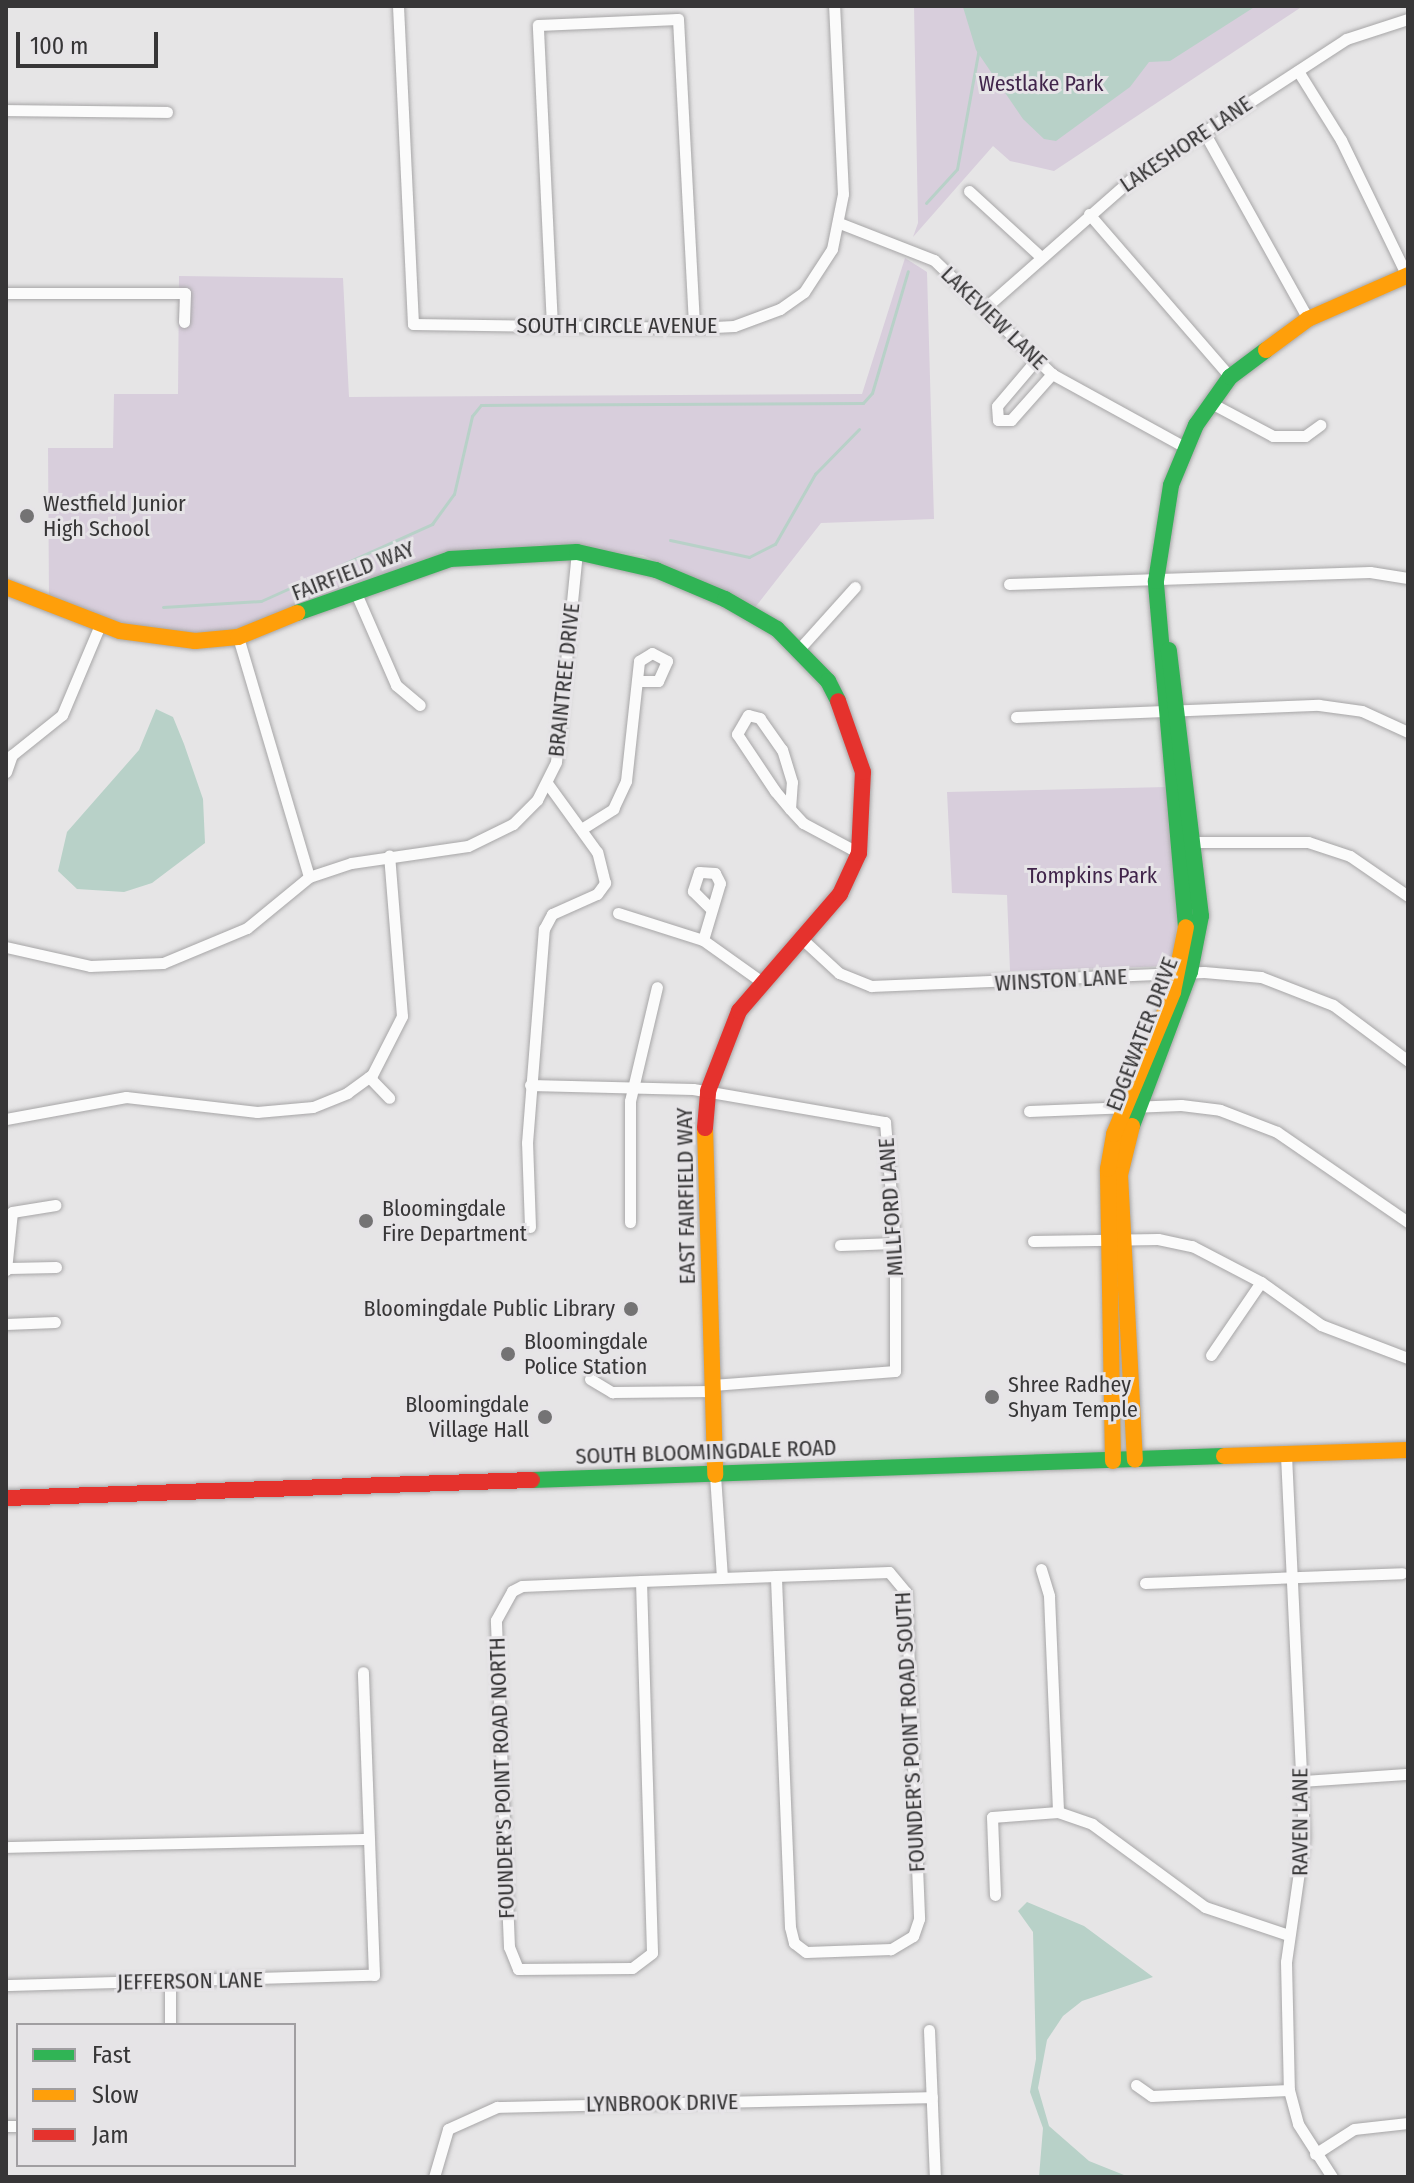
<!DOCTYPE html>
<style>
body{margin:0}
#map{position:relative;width:1414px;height:2183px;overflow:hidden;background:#e6e5e6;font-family:"Fira Sans Condensed",sans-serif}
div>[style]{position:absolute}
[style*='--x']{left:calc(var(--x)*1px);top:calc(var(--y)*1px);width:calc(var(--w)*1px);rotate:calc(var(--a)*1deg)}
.green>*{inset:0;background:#d8cedc}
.water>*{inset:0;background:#b8d1c8}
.stream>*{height:3px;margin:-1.5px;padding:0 1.5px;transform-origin:1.5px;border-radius:1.5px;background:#b8d1c8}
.roads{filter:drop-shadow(0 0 2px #a7a6a7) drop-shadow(0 0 2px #a7a6a7)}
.street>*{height:11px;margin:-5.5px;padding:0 5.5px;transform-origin:5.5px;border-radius:5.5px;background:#fbfbfb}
.fast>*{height:16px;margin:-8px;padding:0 8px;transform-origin:8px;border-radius:8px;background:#30b455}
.slow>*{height:16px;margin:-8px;padding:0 8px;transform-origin:8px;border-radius:8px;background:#ff9f0a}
.jam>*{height:16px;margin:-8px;padding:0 8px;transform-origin:8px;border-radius:8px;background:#e5322d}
.dots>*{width:22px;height:22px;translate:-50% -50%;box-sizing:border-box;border:4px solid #e6e4e7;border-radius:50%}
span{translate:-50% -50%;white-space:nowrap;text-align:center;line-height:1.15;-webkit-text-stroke:6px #e6e4e7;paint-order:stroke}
.park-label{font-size:22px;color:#41254b}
.street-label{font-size:22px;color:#373637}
.poi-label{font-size:22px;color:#373637}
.left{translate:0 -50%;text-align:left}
.right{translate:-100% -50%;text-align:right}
.frame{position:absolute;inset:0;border:8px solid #373637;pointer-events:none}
.legend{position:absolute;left:16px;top:2023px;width:280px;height:144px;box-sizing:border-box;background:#e6e4e7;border:2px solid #a09ea1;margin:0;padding:10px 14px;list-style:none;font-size:24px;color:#373637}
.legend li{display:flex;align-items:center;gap:16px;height:40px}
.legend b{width:40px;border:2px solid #a09ea1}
.scale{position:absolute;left:16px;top:32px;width:142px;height:36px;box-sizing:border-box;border:4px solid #373637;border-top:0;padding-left:10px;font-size:24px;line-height:28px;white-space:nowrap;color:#373637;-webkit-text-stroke:6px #e6e4e7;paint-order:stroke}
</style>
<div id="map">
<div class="green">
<i style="clip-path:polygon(914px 6px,1303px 6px,1054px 171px,1010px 161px,993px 146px,913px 237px,918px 223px)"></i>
<i style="clip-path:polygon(905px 258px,927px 272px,934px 519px,821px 523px,753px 610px,643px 555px,540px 545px,455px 554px,236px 634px,137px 632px,49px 600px,48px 448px,113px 448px,114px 394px,178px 394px,179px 276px,343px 278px,349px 397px,862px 394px)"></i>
<i style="clip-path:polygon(1167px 787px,1180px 880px,1173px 966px,1010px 971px,1007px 895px,952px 893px,947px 792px)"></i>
</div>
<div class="water">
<i style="clip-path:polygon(1256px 6px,1170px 61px,1149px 62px,1130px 87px,1056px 141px,1044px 139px,1023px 119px,976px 50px,963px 7px)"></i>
<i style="clip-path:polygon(156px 709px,173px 717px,184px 744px,203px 799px,205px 843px,152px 883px,124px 892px,77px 889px,58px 871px,67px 832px,139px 750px)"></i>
<i style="clip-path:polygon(1027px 1902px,1084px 1926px,1153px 1977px,1082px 2001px,1063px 2016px,1047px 2040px,1038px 2088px,1049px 2126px,1089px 2161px,1129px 2177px,1039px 2177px,1043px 2128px,1030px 2092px,1036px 2059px,1033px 1932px,1018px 1911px)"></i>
</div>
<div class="stream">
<i style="--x:1407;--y:6;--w:5;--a:79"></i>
<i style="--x:926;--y:203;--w:46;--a:-47.6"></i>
<i style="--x:957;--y:169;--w:123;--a:-79.7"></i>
<i style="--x:670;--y:540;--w:81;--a:12.1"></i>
<i style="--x:749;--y:557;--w:29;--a:-27"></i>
<i style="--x:775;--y:544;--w:81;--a:-60.3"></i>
<i style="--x:815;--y:474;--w:63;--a:-45.6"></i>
<i style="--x:163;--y:607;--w:98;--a:-3.5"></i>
<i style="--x:261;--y:601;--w:188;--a:-24.2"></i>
<i style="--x:432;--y:524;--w:37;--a:-54"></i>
<i style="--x:454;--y:494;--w:80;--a:-77"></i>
<i style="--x:472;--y:416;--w:14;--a:-51"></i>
<i style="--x:481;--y:405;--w:382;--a:-0.3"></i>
<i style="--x:863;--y:403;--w:13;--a:-48"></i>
<i style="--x:872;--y:393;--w:127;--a:-73.6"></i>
</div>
<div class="roads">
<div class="street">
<i style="--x:398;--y:6;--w:318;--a:87.3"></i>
<i style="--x:413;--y:324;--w:281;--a:0.8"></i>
<i style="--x:694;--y:328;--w:40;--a:-2.9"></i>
<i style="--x:734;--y:326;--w:49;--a:-20.3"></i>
<i style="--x:780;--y:309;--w:29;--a:-35"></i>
<i style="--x:804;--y:292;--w:51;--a:-56.9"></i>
<i style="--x:832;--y:249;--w:56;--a:-78.7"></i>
<i style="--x:843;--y:194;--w:188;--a:-92.7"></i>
<i style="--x:1298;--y:71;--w:81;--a:58.1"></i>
<i style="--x:1341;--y:140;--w:151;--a:64.1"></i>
<i style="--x:6;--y:110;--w:161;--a:0.7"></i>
<i style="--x:1204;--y:132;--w:214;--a:60.9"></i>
<i style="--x:969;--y:191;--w:98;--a:42.5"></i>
<i style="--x:1089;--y:214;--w:216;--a:49.1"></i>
<i style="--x:842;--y:224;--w:99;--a:21.4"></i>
<i style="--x:934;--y:260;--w:164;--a:44"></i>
<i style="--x:1052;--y:374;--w:152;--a:28.8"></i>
<i style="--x:6;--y:293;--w:179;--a:0"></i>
<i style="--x:185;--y:293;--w:29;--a:92"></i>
<i style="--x:986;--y:307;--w:192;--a:-41.4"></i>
<i style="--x:1130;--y:180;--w:258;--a:-33.1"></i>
<i style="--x:1346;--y:39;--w:65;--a:-17.9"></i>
<i style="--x:552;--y:326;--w:301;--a:-92.7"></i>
<i style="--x:538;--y:25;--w:140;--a:-2.5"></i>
<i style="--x:678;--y:19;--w:309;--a:87"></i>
<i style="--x:1036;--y:360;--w:60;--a:130.3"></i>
<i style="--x:997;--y:406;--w:14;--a:86"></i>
<i style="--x:998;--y:420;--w:13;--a:0"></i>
<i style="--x:1011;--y:420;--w:62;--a:-48.3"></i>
<i style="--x:1211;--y:403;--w:70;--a:28"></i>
<i style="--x:1273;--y:436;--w:32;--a:0"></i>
<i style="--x:1305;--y:436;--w:19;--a:-36"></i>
<i style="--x:1009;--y:584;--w:361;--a:-1.9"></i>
<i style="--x:1370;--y:572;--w:38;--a:9"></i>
<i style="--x:355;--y:591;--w:103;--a:66.4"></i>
<i style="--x:396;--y:685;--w:31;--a:40"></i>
<i style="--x:238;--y:637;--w:250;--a:73.5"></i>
<i style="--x:800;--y:648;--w:82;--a:-48"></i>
<i style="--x:1016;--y:717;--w:303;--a:-2.3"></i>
<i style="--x:1319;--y:705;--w:43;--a:7.9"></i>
<i style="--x:1362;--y:711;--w:51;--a:24.5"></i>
<i style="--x:6;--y:772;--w:18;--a:-71"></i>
<i style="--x:12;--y:755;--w:64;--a:-38.7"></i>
<i style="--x:62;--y:715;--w:98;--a:-67.1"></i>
<i style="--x:790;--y:809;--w:27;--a:-86"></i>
<i style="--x:792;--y:782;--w:34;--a:-107"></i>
<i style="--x:782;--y:750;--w:39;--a:-125"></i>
<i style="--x:760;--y:718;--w:12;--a:-166"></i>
<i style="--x:748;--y:715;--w:22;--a:120"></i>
<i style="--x:737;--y:734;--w:69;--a:56.3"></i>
<i style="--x:775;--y:791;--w:23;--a:50"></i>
<i style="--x:790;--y:809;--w:19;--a:47"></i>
<i style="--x:803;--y:823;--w:64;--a:28.2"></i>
<i style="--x:583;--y:828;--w:36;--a:-32"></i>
<i style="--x:613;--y:809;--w:31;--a:-65"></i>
<i style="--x:626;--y:781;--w:121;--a:-83.8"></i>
<i style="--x:639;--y:661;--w:15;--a:-32"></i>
<i style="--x:652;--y:653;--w:17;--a:28"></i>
<i style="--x:667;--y:661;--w:22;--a:114"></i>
<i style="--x:658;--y:681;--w:21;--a:180"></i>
<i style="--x:1186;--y:842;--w:122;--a:0"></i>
<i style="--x:1308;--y:842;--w:44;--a:18.4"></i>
<i style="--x:1350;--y:856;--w:70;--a:34.6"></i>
<i style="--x:618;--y:913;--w:89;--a:17.6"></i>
<i style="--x:703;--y:940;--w:69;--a:35.5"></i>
<i style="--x:801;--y:938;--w:52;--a:42.6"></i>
<i style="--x:839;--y:973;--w:35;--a:22"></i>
<i style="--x:871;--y:986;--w:333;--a:-2.4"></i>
<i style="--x:1204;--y:972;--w:57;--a:5"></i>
<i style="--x:1261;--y:977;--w:77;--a:21.3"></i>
<i style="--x:1333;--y:1005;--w:94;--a:36.7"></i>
<i style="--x:703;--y:940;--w:59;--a:-73.4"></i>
<i style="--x:720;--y:883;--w:11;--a:-117"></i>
<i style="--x:715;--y:873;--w:16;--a:-176"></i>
<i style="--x:699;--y:872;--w:20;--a:108"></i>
<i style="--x:693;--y:891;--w:24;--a:45"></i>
<i style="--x:6;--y:947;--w:86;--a:12.7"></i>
<i style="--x:90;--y:966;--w:73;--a:-2.4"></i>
<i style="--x:163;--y:963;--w:91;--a:-22.6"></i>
<i style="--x:247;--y:928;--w:80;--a:-39.4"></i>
<i style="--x:309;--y:877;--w:44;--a:-18.4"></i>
<i style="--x:351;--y:863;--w:118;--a:-8.3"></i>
<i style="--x:468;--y:846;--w:50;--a:-26.1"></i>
<i style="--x:513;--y:824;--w:34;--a:-45"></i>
<i style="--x:537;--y:800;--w:42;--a:-63.4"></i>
<i style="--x:556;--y:762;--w:211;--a:-84.3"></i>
<i style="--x:369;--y:1077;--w:29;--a:46"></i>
<i style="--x:530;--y:1085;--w:163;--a:1.4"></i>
<i style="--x:693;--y:1089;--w:195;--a:9.8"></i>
<i style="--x:885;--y:1122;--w:121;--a:85.3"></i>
<i style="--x:895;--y:1243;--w:128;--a:90"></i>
<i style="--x:895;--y:1371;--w:183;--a:175.6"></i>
<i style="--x:1029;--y:1111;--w:152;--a:-2.3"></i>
<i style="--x:1181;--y:1105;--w:39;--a:7"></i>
<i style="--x:1220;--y:1110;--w:61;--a:21.1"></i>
<i style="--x:1277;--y:1132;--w:159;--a:34.5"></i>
<i style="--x:6;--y:1119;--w:122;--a:-10.4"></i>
<i style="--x:126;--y:1097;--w:132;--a:6.5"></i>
<i style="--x:257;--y:1112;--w:56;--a:-5.1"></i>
<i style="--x:313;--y:1107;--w:37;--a:-22"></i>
<i style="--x:347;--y:1093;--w:31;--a:-36"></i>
<i style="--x:372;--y:1075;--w:66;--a:-63"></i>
<i style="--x:402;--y:1016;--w:161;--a:-94.6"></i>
<i style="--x:630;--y:1222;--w:121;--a:-90"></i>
<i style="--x:630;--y:1101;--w:117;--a:-76.7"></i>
<i style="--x:530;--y:1227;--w:84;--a:-92"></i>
<i style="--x:527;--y:1143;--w:215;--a:-85.5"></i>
<i style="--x:544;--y:929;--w:17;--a:-62"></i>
<i style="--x:552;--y:914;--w:49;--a:-24"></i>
<i style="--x:597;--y:894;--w:14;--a:-54"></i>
<i style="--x:605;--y:883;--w:32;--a:-104"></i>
<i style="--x:597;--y:852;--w:85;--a:-125.9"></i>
<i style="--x:1033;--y:1241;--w:125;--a:-0.9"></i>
<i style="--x:1158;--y:1239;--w:35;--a:12"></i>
<i style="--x:1192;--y:1246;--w:78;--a:27.6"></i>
<i style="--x:1261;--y:1282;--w:74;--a:35.6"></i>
<i style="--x:1321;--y:1325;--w:93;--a:20.8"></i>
<i style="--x:840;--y:1245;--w:55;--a:-2.1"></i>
<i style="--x:9;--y:1268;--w:47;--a:-1.2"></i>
<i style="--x:6;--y:1270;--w:58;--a:-84.1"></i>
<i style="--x:12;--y:1212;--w:44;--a:-9.2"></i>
<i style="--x:6;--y:1324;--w:49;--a:-2.3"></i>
<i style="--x:1211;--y:1355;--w:88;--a:-55.6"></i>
<i style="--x:590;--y:1379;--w:26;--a:31"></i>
<i style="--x:612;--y:1392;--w:101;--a:-0.6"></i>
<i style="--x:1286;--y:1455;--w:382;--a:87.3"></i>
<i style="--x:1304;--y:1837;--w:126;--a:98.2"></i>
<i style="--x:1286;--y:1962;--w:128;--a:88.7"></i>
<i style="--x:1289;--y:2090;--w:35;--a:75"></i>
<i style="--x:1298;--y:2124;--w:63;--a:57.3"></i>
<i style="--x:715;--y:1475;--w:103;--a:86.1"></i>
<i style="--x:1041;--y:1569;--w:28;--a:73"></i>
<i style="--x:1049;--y:1596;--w:216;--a:87.6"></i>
<i style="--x:1058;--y:1812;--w:36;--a:19"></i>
<i style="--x:1092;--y:1824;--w:140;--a:36.3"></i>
<i style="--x:1205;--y:1907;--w:88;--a:18.6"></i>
<i style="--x:889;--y:1572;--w:26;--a:50"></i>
<i style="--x:906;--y:1592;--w:327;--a:87.7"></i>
<i style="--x:919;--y:1919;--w:18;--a:109"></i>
<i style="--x:913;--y:1936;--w:26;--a:149"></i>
<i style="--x:891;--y:1949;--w:85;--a:178"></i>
<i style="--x:806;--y:1952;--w:15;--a:-143"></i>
<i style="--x:794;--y:1943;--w:16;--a:-104"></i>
<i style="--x:790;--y:1927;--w:351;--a:-92.3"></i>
<i style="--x:776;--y:1576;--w:113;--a:-2"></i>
<i style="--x:641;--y:1581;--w:372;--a:88.3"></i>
<i style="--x:652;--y:1953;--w:25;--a:143"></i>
<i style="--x:632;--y:1968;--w:114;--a:179.5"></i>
<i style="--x:518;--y:1969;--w:24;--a:-112"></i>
<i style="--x:509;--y:1947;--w:327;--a:-92.3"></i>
<i style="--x:496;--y:1620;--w:33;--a:-61"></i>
<i style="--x:512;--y:1591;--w:11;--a:-27"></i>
<i style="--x:522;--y:1586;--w:119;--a:-2.4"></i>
<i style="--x:641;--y:1581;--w:135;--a:-2.1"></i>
<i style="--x:1145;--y:1583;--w:257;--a:-2.2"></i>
<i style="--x:1302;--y:1781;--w:106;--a:-3.8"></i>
<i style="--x:6;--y:1847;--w:363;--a:-1.3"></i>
<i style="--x:995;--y:1895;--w:78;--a:-92.2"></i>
<i style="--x:992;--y:1817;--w:66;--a:-4.3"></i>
<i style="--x:170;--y:1982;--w:43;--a:90"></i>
<i style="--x:6;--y:1985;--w:368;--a:-1.6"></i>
<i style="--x:374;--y:1975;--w:303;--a:-92.1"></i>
<i style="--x:929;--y:2030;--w:147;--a:87.7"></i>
<i style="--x:1136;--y:2085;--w:19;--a:35"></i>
<i style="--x:1152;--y:2096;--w:137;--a:-2.5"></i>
<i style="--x:6;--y:2126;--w:12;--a:0"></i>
<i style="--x:1315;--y:2154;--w:46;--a:-32.7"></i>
<i style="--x:1354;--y:2129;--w:54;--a:-6.3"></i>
<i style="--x:434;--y:2177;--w:50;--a:-73.7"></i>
<i style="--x:448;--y:2129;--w:54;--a:-24.2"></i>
<i style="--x:497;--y:2107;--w:435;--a:-1.3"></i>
</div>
<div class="fast">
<i style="--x:297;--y:613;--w:162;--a:-19.4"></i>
<i style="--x:450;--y:559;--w:127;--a:-3.2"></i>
<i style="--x:577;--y:552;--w:81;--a:12.8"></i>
<i style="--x:656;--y:570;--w:75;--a:22.8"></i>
<i style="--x:725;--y:599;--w:60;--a:30"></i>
<i style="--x:777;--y:629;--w:73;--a:45.6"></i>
<i style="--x:828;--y:681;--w:22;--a:63"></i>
<i style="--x:1186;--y:927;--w:347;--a:-95"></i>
<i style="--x:1156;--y:581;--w:97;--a:-81.1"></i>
<i style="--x:1171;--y:485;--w:65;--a:-67.4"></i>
<i style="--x:1196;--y:425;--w:59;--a:-54.7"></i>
<i style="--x:1230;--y:377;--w:45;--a:-36.9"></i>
<i style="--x:1132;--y:1126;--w:165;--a:-69.4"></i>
<i style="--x:1190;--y:972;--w:57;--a:-78.9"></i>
<i style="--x:1201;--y:916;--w:268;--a:-96.9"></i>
<i style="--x:532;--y:1480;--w:692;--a:-1.99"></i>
</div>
<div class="slow">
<i style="--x:1266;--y:350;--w:52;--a:-36.4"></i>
<i style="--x:1308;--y:319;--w:109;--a:-23.7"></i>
<i style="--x:6;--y:587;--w:122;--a:21.1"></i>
<i style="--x:120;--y:631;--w:76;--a:7.6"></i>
<i style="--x:195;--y:641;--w:43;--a:-5.3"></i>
<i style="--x:238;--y:637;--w:64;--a:-22.1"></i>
<i style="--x:1132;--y:1126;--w:50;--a:103.8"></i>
<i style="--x:1120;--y:1175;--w:285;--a:87"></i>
<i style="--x:705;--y:1128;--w:347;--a:88.3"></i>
<i style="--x:1224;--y:1456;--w:184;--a:-1.9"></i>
<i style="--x:1113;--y:1461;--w:292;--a:-91"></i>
<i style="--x:1108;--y:1169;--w:36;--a:-80"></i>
<i style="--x:1114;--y:1134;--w:154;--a:-67.4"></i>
<i style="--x:1173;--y:992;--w:66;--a:-78.7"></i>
</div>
<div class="jam">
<i style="--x:705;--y:1128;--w:37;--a:-85"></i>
<i style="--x:708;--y:1091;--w:86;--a:-68.8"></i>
<i style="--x:739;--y:1011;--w:155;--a:-49.2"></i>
<i style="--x:840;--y:894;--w:45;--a:-65.1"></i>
<i style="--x:859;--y:853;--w:81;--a:-87.2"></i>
<i style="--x:863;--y:772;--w:75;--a:-109.4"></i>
<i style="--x:6;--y:1498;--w:526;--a:-1.96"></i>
</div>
</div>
<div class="dots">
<i style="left:27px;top:516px;background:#747374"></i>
<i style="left:366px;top:1221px;background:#747374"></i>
<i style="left:631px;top:1309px;background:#747374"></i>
<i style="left:508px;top:1354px;background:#747374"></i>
<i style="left:992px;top:1397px;background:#747374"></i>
<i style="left:545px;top:1417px;background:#747374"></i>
</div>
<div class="park-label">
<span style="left:1041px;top:84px">Westlake Park</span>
<span style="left:1092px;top:876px">Tompkins Park</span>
</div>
<div class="street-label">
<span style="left:1186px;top:144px;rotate:-34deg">LAKESHORE LANE</span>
<span style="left:994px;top:318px;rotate:44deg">LAKEVIEW LANE</span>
<span style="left:617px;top:326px">SOUTH CIRCLE AVENUE</span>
<span style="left:353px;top:571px;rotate:-21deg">FAIRFIELD WAY</span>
<span style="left:564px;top:680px;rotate:-84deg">BRAINTREE DRIVE</span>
<span style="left:1061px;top:980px;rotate:-3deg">WINSTON LANE</span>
<span style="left:1142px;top:1034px;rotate:-69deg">EDGEWATER DRIVE</span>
<span style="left:686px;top:1196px;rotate:-91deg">EAST FAIRFIELD WAY</span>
<span style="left:891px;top:1207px;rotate:-94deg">MILLFORD LANE</span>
<span style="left:706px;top:1452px;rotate:-2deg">SOUTH BLOOMINGDALE ROAD</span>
<span style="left:910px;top:1732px;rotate:-93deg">FOUNDER'S POINT ROAD SOUTH</span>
<span style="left:502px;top:1778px;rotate:-92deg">FOUNDER'S POINT ROAD NORTH</span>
<span style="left:1300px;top:1822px;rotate:-90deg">RAVEN LANE</span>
<span style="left:190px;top:1981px;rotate:-1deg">JEFFERSON LANE</span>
<span style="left:662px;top:2103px;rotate:-1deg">LYNBROOK DRIVE</span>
</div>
<div class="poi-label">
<span class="left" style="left:43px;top:516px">Westfield Junior<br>High School</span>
<span class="left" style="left:382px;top:1221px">Bloomingdale<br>Fire Department</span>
<span class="right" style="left:615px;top:1309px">Bloomingdale Public Library</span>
<span class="left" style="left:524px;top:1354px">Bloomingdale<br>Police Station</span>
<span class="left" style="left:1008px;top:1397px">Shree Radhey<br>Shyam Temple</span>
<span class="right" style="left:529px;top:1417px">Bloomingdale<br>Village Hall</span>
</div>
<div class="frame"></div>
<ul class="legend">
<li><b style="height:10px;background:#30b455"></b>Fast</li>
<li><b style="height:10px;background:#ff9f0a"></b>Slow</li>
<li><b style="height:10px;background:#e5322d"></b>Jam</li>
</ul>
<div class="scale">100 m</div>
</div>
